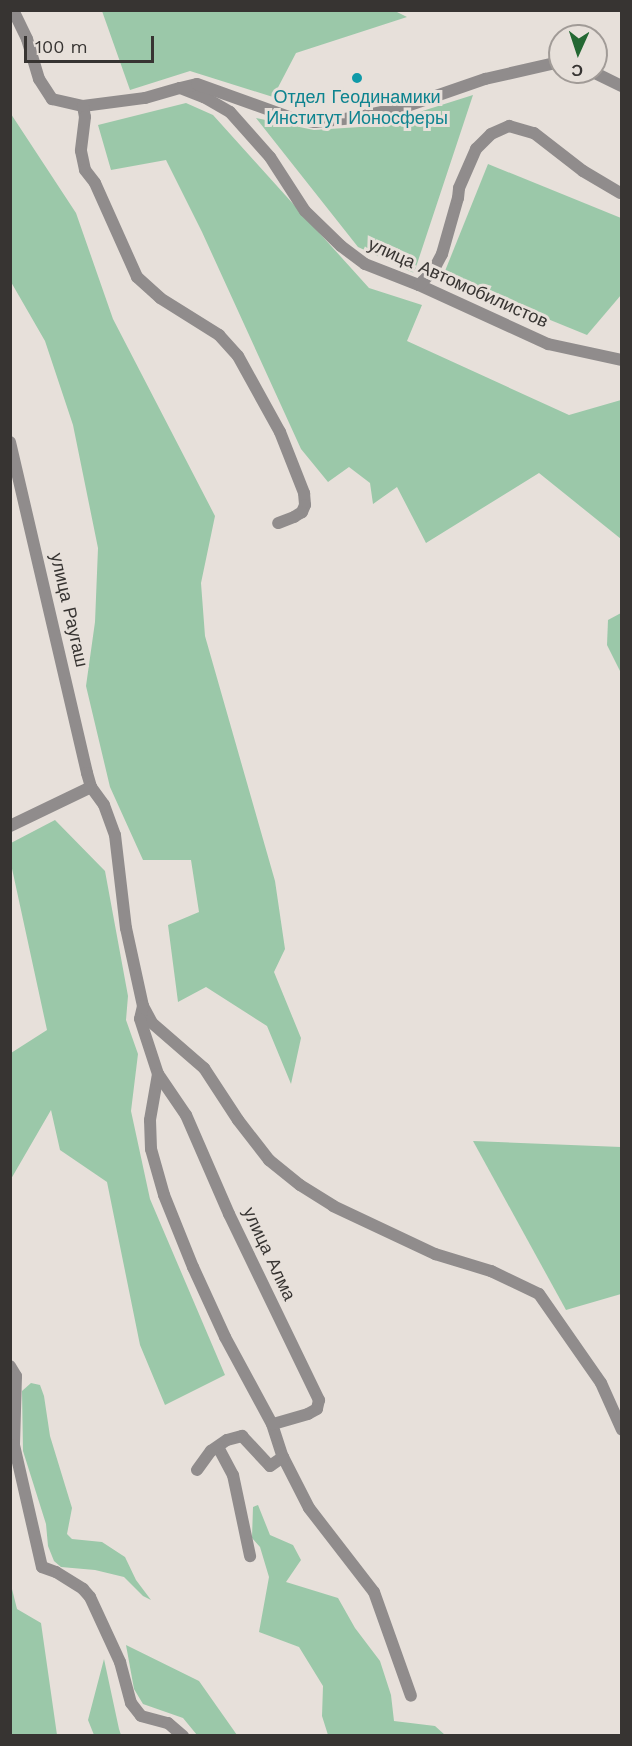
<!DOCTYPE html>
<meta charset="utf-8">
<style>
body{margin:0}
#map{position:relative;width:632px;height:1746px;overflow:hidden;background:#e7e0da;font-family:"Work Sans",sans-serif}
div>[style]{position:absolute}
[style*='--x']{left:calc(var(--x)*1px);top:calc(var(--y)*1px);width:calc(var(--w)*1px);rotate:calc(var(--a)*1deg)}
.green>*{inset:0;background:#9bc8a9}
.minor>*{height:12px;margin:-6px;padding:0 6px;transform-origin:6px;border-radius:6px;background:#908c8c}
.dots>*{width:16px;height:16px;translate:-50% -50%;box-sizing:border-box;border:3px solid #e7e0da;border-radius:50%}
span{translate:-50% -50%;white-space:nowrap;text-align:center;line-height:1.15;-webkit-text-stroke:6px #e7e0da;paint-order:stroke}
.culture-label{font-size:18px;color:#0d838f}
.street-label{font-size:18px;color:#373432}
.frame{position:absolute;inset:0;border:12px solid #373432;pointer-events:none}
.north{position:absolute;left:548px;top:24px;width:60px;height:60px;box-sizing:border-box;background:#e7e0da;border:2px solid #a19b97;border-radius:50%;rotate:183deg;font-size:16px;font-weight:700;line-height:24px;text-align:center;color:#373432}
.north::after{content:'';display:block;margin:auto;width:21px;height:27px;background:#246833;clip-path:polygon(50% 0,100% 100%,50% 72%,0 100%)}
.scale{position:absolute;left:24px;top:36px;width:130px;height:27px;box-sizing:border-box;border:3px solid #373432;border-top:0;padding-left:8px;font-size:18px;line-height:21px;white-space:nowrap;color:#373432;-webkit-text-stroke:4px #e7e0da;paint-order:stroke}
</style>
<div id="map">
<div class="green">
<i style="clip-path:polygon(393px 10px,407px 17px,296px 53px,273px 97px,190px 71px,130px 90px,102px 11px)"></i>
<i style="clip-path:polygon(473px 95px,414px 273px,358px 247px,256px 118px,314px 130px,375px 126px)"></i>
<i style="clip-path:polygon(186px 103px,213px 115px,369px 288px,422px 305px,407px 341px,569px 415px,621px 400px,621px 539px,539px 473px,426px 543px,397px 487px,373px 504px,370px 483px,349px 467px,328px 482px,301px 449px,202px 232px,166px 160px,111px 170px,98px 125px)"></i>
<i style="clip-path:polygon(11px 114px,76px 213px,113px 319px,215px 516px,201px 583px,205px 636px,275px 881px,285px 949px,274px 972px,301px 1038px,291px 1084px,267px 1026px,206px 987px,178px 1002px,168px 925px,199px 912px,191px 860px,143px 860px,110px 787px,86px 686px,95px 622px,98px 548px,73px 425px,45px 341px,11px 282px)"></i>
<i style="clip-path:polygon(488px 164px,621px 218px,621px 295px,587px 335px,443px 276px)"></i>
<i style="clip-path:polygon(621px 613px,621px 673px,607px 645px,608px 620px)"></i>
<i style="clip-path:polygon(55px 820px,105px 871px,128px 996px,126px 1020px,138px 1054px,131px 1111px,150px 1199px,225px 1375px,165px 1405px,140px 1345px,107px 1182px,60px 1150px,51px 1110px,11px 1179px,11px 1053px,47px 1030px,11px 864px,11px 843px)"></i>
<i style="clip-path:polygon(473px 1141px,621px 1147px,621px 1294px,566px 1310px)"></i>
<i style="clip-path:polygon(31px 1383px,40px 1385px,44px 1396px,50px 1436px,72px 1508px,67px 1534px,72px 1539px,102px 1542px,125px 1557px,136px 1580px,151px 1600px,143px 1596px,124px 1577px,95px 1570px,61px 1567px,54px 1561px,48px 1546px,46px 1524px,23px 1451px,22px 1391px)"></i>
<i style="clip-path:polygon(258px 1505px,270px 1535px,293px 1545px,301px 1560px,286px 1582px,338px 1598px,355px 1628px,380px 1661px,391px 1695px,394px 1721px,435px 1726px,445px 1735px,328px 1735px,322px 1716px,323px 1686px,299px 1647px,259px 1632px,269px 1577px,260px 1547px,252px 1538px,253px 1507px)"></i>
<i style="clip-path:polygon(10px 1581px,17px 1609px,41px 1623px,57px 1735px,11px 1735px)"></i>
<i style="clip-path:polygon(126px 1645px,199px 1681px,237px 1735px,197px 1735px,183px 1718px,143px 1704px,134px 1689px)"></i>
<i style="clip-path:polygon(104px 1659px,119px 1729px,121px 1735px,94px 1735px,88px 1720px)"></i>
</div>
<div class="minor">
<i style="--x:13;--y:10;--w:32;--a:64"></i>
<i style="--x:27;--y:39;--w:42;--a:73.3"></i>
<i style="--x:39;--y:79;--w:24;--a:57"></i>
<i style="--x:52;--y:99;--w:32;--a:13"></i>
<i style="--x:83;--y:106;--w:63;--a:-7.4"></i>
<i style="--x:145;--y:98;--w:36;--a:-16"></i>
<i style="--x:180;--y:88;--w:26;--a:21"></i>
<i style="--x:204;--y:97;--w:30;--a:30"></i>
<i style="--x:230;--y:112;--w:60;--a:48.4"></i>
<i style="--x:270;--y:157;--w:64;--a:57.1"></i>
<i style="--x:305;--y:211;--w:50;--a:44.2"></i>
<i style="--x:341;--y:246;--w:30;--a:37"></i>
<i style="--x:365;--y:264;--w:58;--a:21.3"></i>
<i style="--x:419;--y:285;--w:142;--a:24.6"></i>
<i style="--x:548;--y:344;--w:76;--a:12.2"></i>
<i style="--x:593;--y:72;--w:32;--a:26"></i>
<i style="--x:180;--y:88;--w:17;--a:-13"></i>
<i style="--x:197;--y:84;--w:101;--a:19.7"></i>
<i style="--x:292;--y:118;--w:23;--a:10"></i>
<i style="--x:315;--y:122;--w:38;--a:-6"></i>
<i style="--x:353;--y:118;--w:52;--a:-12.2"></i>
<i style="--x:404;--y:107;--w:86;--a:-19.1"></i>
<i style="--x:485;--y:79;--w:77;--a:-12.8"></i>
<i style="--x:83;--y:106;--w:11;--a:80"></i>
<i style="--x:85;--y:117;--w:34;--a:97"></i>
<i style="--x:81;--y:151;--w:19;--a:78"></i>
<i style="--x:85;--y:170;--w:16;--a:52"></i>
<i style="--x:95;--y:183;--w:103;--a:65.9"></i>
<i style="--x:137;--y:277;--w:31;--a:42"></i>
<i style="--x:160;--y:298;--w:70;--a:32.1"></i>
<i style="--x:219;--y:335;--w:28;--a:48"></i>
<i style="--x:238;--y:356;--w:87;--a:61.1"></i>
<i style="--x:280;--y:432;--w:66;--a:68.5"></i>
<i style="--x:304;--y:493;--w:12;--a:85"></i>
<i style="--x:305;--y:505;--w:8;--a:113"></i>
<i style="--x:302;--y:512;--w:9;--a:148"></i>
<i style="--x:294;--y:517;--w:17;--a:159"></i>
<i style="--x:419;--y:285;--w:20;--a:-45"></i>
<i style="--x:433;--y:271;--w:19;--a:-62"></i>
<i style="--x:442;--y:254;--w:58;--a:-74.1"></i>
<i style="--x:458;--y:198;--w:10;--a:-84"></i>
<i style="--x:459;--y:188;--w:43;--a:-66.4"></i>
<i style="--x:476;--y:149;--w:21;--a:-45"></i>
<i style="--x:491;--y:134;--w:20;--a:-24"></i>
<i style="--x:509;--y:126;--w:26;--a:16"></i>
<i style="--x:534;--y:133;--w:62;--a:37.8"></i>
<i style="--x:583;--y:171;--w:43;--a:30.7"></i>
<i style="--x:10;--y:442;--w:340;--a:76.9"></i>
<i style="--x:87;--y:773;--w:15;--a:74"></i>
<i style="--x:91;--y:787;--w:22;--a:54"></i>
<i style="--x:104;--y:805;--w:32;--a:70"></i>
<i style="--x:115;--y:835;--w:94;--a:83.3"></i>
<i style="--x:126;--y:928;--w:80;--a:77.7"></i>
<i style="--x:143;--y:1006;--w:19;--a:62"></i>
<i style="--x:152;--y:1023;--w:69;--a:40.9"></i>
<i style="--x:204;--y:1068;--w:62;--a:56.8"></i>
<i style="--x:238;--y:1120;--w:51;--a:52.2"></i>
<i style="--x:269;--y:1160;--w:40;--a:39"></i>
<i style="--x:300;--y:1185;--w:39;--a:32"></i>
<i style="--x:333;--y:1206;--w:113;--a:25.2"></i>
<i style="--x:435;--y:1254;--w:59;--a:16.9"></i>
<i style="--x:491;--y:1271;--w:53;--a:25.6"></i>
<i style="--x:539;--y:1294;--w:108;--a:55.1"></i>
<i style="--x:601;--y:1383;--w:51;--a:65.9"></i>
<i style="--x:10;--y:826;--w:90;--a:-25.7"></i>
<i style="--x:143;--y:1006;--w:13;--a:103"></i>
<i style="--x:140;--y:1019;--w:58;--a:71.9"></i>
<i style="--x:158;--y:1074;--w:47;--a:99.9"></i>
<i style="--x:150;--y:1120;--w:29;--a:88"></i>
<i style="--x:151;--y:1149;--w:48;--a:74.2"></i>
<i style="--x:164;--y:1195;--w:78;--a:68.1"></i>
<i style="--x:193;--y:1267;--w:77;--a:65.4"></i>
<i style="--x:225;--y:1337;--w:99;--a:61.6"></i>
<i style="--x:272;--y:1424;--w:35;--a:72"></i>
<i style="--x:283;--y:1457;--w:57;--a:63"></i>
<i style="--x:309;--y:1508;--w:106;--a:52.3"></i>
<i style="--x:374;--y:1592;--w:110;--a:70.4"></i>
<i style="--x:158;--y:1074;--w:50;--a:55.7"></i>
<i style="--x:186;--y:1115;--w:108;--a:66.5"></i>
<i style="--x:229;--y:1214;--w:207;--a:64.2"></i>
<i style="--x:319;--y:1400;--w:9;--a:103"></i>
<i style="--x:317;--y:1409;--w:10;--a:151"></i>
<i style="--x:308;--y:1414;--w:37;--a:164"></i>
<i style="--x:10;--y:1366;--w:12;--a:59"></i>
<i style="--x:16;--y:1376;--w:69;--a:91.7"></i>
<i style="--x:14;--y:1445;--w:125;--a:77.1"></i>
<i style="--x:42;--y:1567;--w:15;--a:20"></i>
<i style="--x:56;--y:1572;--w:32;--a:32"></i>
<i style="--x:83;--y:1589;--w:11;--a:49"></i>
<i style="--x:90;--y:1597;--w:72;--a:65.2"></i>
<i style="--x:120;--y:1662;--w:42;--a:75"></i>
<i style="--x:131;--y:1703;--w:16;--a:52"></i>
<i style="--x:141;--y:1716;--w:28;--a:15"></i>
<i style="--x:168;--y:1723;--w:20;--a:41"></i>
<i style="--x:218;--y:1447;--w:32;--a:62"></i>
<i style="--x:233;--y:1475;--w:83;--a:78.1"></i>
<i style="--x:197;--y:1470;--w:24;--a:-54"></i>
<i style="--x:211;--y:1451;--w:19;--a:-35"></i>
<i style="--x:227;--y:1440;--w:16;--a:-15"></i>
<i style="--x:242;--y:1436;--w:41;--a:47"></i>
<i style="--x:270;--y:1466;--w:16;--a:-35"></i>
</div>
<div class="dots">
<i style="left:357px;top:78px;background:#0f9aa8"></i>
</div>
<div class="culture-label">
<span style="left:357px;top:108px">Отдел Геодинамики<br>Институт Ионосферы</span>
</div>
<div class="street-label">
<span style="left:458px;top:283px;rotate:24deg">улица Автомобилистов</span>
<span style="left:69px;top:610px;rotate:77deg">улица Раугаш</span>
<span style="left:269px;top:1254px;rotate:65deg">улица Алма</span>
</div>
<div class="frame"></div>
<div class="north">С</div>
<div class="scale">100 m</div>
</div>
